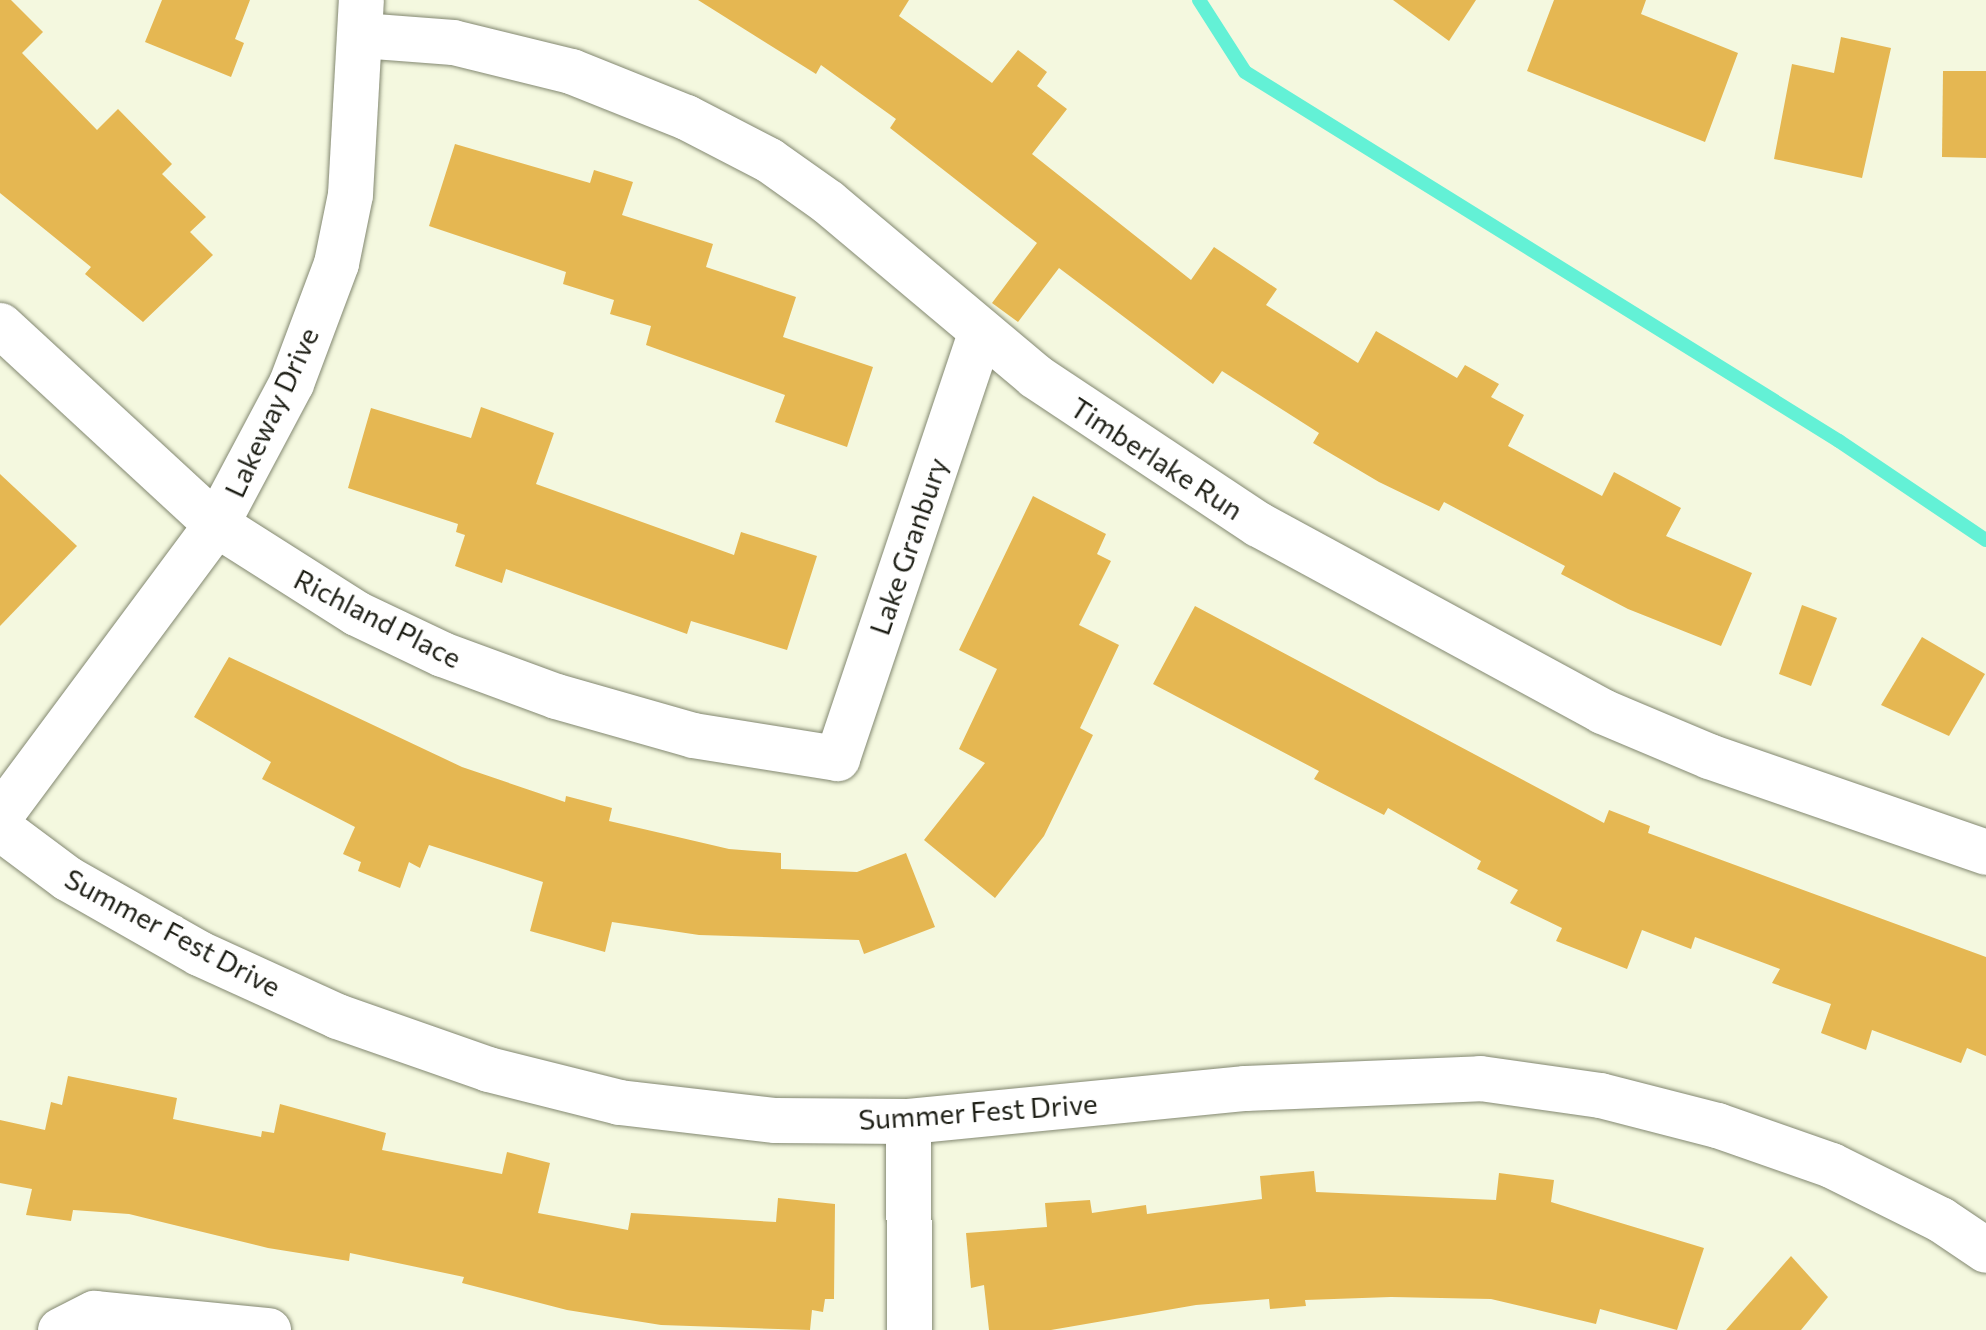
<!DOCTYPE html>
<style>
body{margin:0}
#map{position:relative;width:1986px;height:1330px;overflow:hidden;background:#f4f8df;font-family:Commissioner,sans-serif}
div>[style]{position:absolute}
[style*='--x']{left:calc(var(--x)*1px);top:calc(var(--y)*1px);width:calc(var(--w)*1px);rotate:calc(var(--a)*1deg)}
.stream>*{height:14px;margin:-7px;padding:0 7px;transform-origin:7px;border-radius:7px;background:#63f1d6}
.building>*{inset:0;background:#e5b752}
.roads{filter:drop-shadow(0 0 2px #838871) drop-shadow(0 0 2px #838871)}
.minor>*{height:45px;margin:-22.5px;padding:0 22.5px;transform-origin:22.5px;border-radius:22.5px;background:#fff}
span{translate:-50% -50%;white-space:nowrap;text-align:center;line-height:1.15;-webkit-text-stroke:8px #fff;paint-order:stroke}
.street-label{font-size:28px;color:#1f2017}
</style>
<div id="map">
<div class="stream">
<i style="--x:1199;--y:0;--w:85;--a:57.4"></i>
<i style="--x:1245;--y:72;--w:699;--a:31.85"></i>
<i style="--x:1839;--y:441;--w:177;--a:34"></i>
</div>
<div class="building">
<i style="clip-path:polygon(0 0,11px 0,43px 32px,22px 53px,97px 130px,118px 109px,172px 164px,162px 174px,206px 217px,190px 232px,213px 255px,143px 322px,85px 274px,91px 267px,0 193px)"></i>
<i style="clip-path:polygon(162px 0,250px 0,235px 39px,244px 43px,231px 77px,145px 42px)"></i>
<i style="clip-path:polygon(698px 0,909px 0,899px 16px,992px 83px,1018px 50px,1047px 72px,1037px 86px,1067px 109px,1032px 154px,1191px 280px,1214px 247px,1277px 289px,1266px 305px,1358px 363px,1376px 331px,1457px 378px,1465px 365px,1499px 384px,1491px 397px,1524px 415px,1508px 446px,1602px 496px,1614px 472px,1681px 508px,1666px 536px,1752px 573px,1721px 646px,1628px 609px,1561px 574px,1565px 566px,1444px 502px,1439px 511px,1379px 482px,1313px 443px,1319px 433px,1222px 371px,1213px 384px,1059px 268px,1018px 322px,992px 303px,1037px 243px,890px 128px,896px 119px,821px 65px,816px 74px)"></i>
<i style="clip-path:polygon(1393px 0,1476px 0,1449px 41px)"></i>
<i style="clip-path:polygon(1554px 0,1646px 0,1641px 14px,1738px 53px,1705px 142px,1527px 71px)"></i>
<i style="clip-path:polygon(1841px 37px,1891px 48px,1862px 178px,1774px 159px,1792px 64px,1834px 73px)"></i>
<i style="clip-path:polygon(1943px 71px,1986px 71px,1986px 158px,1942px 157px)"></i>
<i style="clip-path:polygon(455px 144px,590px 183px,594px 170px,633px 182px,622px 215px,713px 244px,706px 267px,796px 297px,783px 337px,873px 367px,847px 447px,775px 422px,785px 395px,646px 345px,651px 326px,610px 314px,614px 300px,563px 284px,566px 272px,429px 226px)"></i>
<i style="clip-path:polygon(481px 407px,554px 433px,536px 484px,734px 555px,741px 532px,817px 556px,787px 650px,691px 621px,687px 634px,506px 569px,502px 583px,455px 566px,465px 535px,456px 532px,458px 524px,348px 488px,371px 408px,471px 438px)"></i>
<i style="clip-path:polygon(0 474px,77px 546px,0 626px)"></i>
<i style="clip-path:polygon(1033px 496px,1106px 534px,1097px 554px,1111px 561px,1079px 625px,1119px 645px,1080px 728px,1093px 735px,1044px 836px,995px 898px,924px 840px,985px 763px,959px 749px,997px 669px,959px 650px)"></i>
<i style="clip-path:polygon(1802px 605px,1837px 618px,1811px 686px,1779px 674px)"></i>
<i style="clip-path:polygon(1195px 606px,1604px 823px,1609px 810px,1650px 826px,1648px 833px,1986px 957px,1986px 1056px,1967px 1048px,1961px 1063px,1872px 1030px,1866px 1050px,1821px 1033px,1831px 1004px,1772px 983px,1780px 969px,1695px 937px,1691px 949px,1642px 930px,1627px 969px,1556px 941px,1562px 928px,1510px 903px,1518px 890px,1477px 869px,1481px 861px,1388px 808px,1384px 815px,1314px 779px,1319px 771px,1153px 684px)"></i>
<i style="clip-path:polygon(1922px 637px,1985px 674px,1949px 736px,1881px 705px)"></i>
<i style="clip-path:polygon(229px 657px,462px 767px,565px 802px,566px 796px,612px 808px,609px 821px,729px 849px,781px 853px,781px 869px,857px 872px,906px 853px,935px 927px,864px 954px,859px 940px,699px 935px,612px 922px,605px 952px,530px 931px,543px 882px,429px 845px,420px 868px,409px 862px,400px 888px,358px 871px,361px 862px,343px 854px,355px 827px,262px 779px,271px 762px,194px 717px)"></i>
<i style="clip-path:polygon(68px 1076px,177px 1098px,173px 1119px,261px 1137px,262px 1131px,274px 1133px,280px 1104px,386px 1133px,382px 1150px,502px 1174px,507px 1152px,550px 1163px,538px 1213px,628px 1230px,631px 1213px,776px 1222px,778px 1198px,835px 1204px,834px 1299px,825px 1299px,823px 1312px,812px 1310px,810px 1330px,661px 1325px,567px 1310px,462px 1283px,464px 1277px,350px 1253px,349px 1261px,268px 1248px,129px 1214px,73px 1210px,71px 1221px,26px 1215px,32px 1189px,0 1183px,0 1120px,45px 1130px,51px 1102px,62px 1105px)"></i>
<i style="clip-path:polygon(1314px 1171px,1316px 1192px,1496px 1200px,1499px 1173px,1554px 1180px,1551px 1202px,1704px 1248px,1677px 1330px,1600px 1309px,1596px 1324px,1491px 1299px,1391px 1297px,1305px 1300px,1306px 1306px,1270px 1309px,1269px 1299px,1196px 1305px,1051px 1330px,989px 1330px,984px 1285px,971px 1288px,966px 1233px,1047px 1227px,1045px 1203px,1090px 1200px,1092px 1213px,1146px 1205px,1147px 1214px,1262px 1199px,1260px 1176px)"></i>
<i style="clip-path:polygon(1791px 1256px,1828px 1297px,1801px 1330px,1726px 1330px)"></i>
</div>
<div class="roads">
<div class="minor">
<i style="--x:361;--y:35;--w:92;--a:4.4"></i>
<i style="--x:453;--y:42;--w:122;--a:13.8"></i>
<i style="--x:571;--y:71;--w:124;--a:21.8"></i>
<i style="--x:686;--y:117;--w:93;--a:27.4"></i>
<i style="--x:769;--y:160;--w:72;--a:35.4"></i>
<i style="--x:828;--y:202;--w:270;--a:40"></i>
<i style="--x:1035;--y:376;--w:268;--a:33.6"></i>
<i style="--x:1258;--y:524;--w:392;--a:28.5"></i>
<i style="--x:1602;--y:711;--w:116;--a:22.8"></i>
<i style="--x:1709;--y:756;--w:293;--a:19.1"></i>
<i style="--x:0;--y:325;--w:294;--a:42.7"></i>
<i style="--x:216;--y:524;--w:166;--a:32.4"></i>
<i style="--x:356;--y:613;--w:95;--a:25.5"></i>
<i style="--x:442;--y:654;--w:121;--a:20.2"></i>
<i style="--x:556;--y:696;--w:142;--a:15.9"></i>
<i style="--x:693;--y:735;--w:146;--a:9.1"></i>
<i style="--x:837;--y:758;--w:448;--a:-71.4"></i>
<i style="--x:0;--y:815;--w:362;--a:-53.4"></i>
<i style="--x:216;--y:524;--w:160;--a:-62"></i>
<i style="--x:291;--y:383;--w:128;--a:-69.4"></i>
<i style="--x:336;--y:263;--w:70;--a:-78.5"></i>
<i style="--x:350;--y:194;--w:194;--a:-86.8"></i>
<i style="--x:0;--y:828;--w:84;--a:36.7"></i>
<i style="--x:67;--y:878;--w:152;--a:29.6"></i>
<i style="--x:199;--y:953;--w:152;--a:24.5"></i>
<i style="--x:337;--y:1016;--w:160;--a:19.3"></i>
<i style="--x:488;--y:1069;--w:135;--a:14.1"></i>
<i style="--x:619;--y:1102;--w:157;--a:6.6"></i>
<i style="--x:775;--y:1120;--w:133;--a:0.4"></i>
<i style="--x:908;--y:1121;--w:339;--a:-5.6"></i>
<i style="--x:1245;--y:1088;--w:235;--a:-2.4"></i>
<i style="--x:1480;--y:1078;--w:121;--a:8.1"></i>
<i style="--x:1600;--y:1095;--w:121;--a:14.4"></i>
<i style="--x:1717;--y:1125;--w:121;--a:19.3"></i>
<i style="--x:1831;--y:1165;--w:122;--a:26.4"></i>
<i style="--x:1940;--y:1219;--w:55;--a:34"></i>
<i style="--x:908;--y:1121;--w:209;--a:89.7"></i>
<i style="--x:60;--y:1330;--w:38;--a:-27"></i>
<i style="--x:94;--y:1313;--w:175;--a:5.6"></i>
</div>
</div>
<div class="street-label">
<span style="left:271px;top:412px;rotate:-65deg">Lakeway Drive</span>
<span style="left:1157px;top:458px;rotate:33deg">Timberlake Run</span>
<span style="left:908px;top:546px;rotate:-71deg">Lake Granbury</span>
<span style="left:378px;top:618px;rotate:27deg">Richland Place</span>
<span style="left:173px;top:932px;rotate:28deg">Summer Fest Drive</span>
<span style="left:978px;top:1111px;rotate:-4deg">Summer Fest Drive</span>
</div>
</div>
